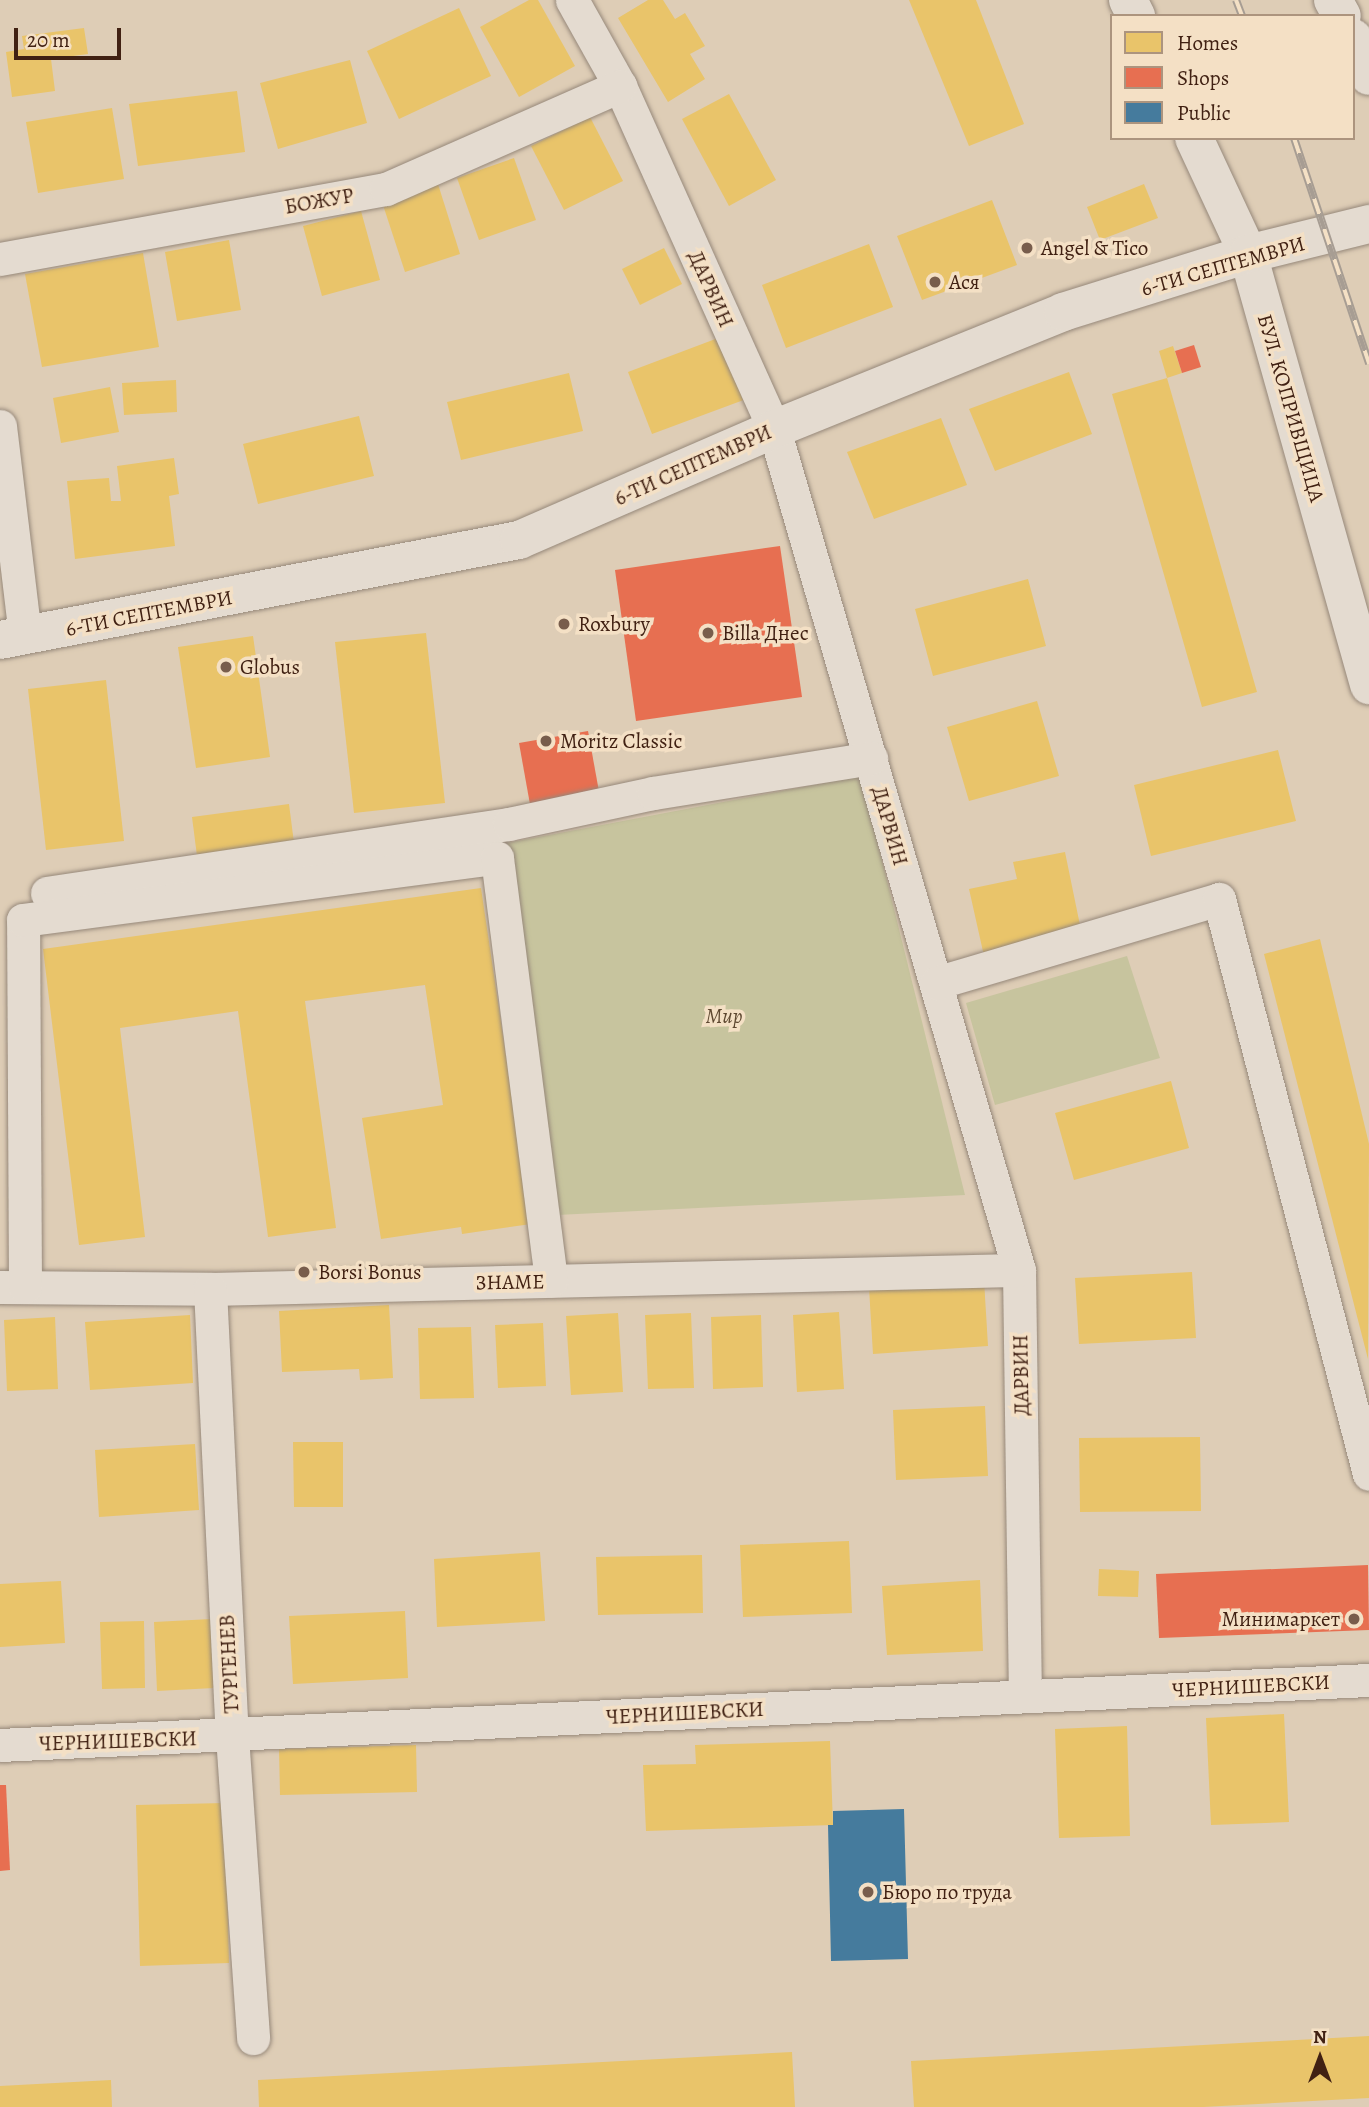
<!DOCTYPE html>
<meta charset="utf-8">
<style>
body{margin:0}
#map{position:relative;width:1369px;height:2107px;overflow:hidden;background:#decdb6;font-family:Alegreya,serif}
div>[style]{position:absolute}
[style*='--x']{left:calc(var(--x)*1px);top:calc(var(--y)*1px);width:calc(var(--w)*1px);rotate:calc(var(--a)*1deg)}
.green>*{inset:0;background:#c7c49e}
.homes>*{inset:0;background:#e9c46a}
.shops>*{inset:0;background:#e76f51}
.public>*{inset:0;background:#457b9d}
.roads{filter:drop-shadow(0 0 2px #96887a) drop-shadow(0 0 2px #96887a)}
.street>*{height:33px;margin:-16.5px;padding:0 16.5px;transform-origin:16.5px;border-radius:16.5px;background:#e4dbd0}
.secondary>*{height:38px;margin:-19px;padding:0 19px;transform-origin:19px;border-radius:19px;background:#e4dbd0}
.rail>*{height:8px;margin-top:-4px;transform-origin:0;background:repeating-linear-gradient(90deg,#f4e0c5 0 16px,#a79d93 0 32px);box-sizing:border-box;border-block:2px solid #a79d93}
.dots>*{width:19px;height:19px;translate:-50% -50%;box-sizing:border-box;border:4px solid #f4e0c5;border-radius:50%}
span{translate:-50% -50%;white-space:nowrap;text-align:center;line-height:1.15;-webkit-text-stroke:7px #f4e0c5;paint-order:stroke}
.street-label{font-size:21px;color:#412113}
.poi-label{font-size:21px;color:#412113}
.left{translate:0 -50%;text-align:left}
.right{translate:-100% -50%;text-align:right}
.park-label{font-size:21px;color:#5e4831;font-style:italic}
.legend{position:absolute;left:1110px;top:14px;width:245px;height:126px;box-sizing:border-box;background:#f4e0c5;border:2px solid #ac947e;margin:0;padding:9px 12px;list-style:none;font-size:21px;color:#412113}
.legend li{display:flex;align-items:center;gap:14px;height:35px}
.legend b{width:35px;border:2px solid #ac947e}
.north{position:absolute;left:1285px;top:2023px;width:70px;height:70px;-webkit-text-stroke:5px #f4e0c5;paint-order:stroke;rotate:0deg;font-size:19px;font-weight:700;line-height:28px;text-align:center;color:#412113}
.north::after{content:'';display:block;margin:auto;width:24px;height:32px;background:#412113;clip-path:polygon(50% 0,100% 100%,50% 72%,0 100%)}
.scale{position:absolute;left:14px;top:28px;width:107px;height:32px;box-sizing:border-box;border:4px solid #412113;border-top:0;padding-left:9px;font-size:21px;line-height:24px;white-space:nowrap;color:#412113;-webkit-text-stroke:5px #f4e0c5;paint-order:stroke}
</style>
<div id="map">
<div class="green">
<i style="clip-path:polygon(861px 776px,965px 1195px,557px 1215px,507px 843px)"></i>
<i style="clip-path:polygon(1127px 956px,1160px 1058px,995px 1105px,966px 1003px)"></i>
</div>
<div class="homes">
<i style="clip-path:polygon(529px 0,538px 0,575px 66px,519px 97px,480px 27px)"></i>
<i style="clip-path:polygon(648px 0,663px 0,675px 19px,685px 13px,705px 46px,690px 54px,705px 79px,668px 102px,618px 18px)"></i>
<i style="clip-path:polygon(909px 0,976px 0,1024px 124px,969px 146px)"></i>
<i style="clip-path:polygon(459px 8px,491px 76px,399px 119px,367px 51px)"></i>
<i style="clip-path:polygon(84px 28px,88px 54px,51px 59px,55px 91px,12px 97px,6px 52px,24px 49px,22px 36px)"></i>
<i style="clip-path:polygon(350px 60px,367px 123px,278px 149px,260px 83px)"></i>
<i style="clip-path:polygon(237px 91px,245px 152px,138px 166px,129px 104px)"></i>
<i style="clip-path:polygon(729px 94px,776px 180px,729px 206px,682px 119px)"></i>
<i style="clip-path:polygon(112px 108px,124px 179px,38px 193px,26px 122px)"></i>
<i style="clip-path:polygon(590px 117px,623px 181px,564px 210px,531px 146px)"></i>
<i style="clip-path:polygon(514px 158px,536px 220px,479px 240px,457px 178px)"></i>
<i style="clip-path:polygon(438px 184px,460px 254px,405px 272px,382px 202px)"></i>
<i style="clip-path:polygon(1144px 184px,1158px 218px,1100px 240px,1087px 207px)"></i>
<i style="clip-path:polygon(992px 200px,1017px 265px,922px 300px,897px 236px)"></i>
<i style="clip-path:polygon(361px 211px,380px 280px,322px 296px,303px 226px)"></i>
<i style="clip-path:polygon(229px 240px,241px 310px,177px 321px,165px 252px)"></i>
<i style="clip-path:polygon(869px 244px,893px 307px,786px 348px,762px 285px)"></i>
<i style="clip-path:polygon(664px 248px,682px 284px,640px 305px,622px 269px)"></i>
<i style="clip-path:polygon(143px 253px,159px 347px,42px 367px,25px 274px)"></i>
<i style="clip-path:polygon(726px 335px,749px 398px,652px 434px,628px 372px)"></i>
<i style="clip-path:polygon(1173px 346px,1182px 373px,1167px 378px,1159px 351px)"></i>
<i style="clip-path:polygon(1069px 372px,1092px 434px,995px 471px,969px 409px)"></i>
<i style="clip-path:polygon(569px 373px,583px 431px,461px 460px,447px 402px)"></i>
<i style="clip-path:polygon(1167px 378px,1257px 692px,1202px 707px,1112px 394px)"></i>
<i style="clip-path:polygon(176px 380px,177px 412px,124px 415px,122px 383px)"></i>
<i style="clip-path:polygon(110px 387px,119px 432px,61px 443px,53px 398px)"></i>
<i style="clip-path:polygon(359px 416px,374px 476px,258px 504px,243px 444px)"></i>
<i style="clip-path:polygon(941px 418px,967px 485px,874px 519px,847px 452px)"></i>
<i style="clip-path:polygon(174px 458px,179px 494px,169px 496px,175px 546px,75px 559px,67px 481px,109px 478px,111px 501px,121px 501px,117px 466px)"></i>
<i style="clip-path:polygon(1028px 579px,1046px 646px,933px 676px,915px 609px)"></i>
<i style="clip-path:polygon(426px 633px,445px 803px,354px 813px,335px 642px)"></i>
<i style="clip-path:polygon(253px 636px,270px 757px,196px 768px,178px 647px)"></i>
<i style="clip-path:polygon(106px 680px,124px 841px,46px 850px,28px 689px)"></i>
<i style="clip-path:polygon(1037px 701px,1059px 776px,969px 801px,947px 727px)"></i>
<i style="clip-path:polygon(1278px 750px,1296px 821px,1151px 856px,1134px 785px)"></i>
<i style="clip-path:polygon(289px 804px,294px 843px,197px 856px,192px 817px)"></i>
<i style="clip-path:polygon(1065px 852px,1082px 935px,984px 956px,969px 889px,1017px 879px,1013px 862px)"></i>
<i style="clip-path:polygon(481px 888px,531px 1224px,462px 1234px,461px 1227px,381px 1239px,362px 1118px,443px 1105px,425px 985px,305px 1001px,336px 1228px,268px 1237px,238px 1011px,120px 1028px,145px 1237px,79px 1245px,43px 949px)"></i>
<i style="clip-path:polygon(1320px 939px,1369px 1144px,1368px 1359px,1264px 954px)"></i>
<i style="clip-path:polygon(1171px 1081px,1189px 1148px,1074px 1180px,1055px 1113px)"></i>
<i style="clip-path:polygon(1192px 1272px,1196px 1338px,1079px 1344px,1075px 1278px)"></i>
<i style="clip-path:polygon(984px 1280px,988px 1346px,873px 1354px,869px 1288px)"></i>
<i style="clip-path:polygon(389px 1305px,393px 1378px,360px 1380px,359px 1369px,282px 1372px,279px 1311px)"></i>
<i style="clip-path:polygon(839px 1312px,844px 1389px,797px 1392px,793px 1315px)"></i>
<i style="clip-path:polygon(618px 1313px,623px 1392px,571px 1395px,566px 1316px)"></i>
<i style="clip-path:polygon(691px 1313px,694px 1388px,648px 1389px,645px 1315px)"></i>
<i style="clip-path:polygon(190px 1315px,193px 1383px,90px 1390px,85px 1322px)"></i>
<i style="clip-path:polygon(761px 1315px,763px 1387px,713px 1389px,711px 1317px)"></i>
<i style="clip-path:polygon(55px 1317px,58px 1389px,7px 1391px,4px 1320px)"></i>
<i style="clip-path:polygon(543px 1323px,546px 1386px,498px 1388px,495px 1325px)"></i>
<i style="clip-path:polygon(471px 1327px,474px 1398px,420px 1399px,418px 1328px)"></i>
<i style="clip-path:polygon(985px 1406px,988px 1476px,896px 1480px,893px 1410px)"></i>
<i style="clip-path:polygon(1200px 1437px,1201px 1511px,1080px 1512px,1079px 1438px)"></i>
<i style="clip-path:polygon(293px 1442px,343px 1442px,343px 1507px,294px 1507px)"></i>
<i style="clip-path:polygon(195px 1444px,199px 1510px,99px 1517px,95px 1450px)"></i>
<i style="clip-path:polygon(849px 1541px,852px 1613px,743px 1617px,740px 1545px)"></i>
<i style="clip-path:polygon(540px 1552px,545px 1621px,437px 1627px,434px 1559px)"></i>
<i style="clip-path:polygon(702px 1555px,703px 1613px,598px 1615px,596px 1557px)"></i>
<i style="clip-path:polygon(1099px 1569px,1139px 1571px,1138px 1597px,1098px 1596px)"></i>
<i style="clip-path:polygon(980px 1580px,983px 1651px,887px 1655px,882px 1586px)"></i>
<i style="clip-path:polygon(61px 1581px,65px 1643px,0 1647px,0 1584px)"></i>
<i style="clip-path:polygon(405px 1611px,408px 1678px,293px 1684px,289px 1616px)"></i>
<i style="clip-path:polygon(211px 1619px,214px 1688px,157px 1691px,154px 1622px)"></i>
<i style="clip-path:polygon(144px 1621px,145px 1688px,102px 1689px,100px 1622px)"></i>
<i style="clip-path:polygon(1284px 1714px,1289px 1822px,1211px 1825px,1206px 1718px)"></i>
<i style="clip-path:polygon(1127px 1726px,1130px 1836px,1059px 1838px,1055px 1729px)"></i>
<i style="clip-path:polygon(830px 1741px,833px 1825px,646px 1831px,643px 1765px,696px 1764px,695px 1745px)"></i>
<i style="clip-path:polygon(416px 1745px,417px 1792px,280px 1795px,279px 1749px)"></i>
<i style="clip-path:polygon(225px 1803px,229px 1963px,140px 1966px,136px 1805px)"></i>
<i style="clip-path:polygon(1369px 2036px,1369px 2098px,1203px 2107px,914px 2107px,911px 2061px)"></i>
<i style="clip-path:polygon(792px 2052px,795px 2107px,259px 2107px,258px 2080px)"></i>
<i style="clip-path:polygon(111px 2080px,112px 2107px,0 2107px,0 2086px)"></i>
</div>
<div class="shops">
<i style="clip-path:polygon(1194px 345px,1201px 367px,1182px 373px,1175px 351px)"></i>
<i style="clip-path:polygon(780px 546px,802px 697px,636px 721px,615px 570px)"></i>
<i style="clip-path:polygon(588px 731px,600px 797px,531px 810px,519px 743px)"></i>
<i style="clip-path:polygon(1368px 1565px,1369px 1630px,1159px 1638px,1156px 1574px)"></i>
<i style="clip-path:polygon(0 1785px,6px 1785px,10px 1870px,0 1871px)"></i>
</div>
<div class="public">
<i style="clip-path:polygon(904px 1809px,908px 1959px,831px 1961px,828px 1825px,833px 1825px,833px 1811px)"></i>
</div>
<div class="roads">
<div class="street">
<i style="--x:572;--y:0;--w:98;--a:60.8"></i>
<i style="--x:620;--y:86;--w:376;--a:65.8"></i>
<i style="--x:774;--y:429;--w:876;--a:73.76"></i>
<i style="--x:1019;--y:1270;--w:426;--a:89.2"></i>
<i style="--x:0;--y:259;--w:392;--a:-10.3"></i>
<i style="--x:386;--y:189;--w:256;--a:-23.8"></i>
<i style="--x:0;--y:426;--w:211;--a:83.2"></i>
<i style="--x:47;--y:893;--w:467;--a:-8.5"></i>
<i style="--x:509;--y:824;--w:147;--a:-12.1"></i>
<i style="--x:653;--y:793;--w:221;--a:-9.1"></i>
<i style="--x:936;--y:983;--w:295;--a:-16.5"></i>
<i style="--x:1219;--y:899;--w:594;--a:75.38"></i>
<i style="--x:0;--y:1287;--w:210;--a:0.5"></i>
<i style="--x:210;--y:1289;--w:809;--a:-1.35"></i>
<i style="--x:25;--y:1287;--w:367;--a:-90.3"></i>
<i style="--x:23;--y:920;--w:478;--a:-7.5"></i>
<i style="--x:497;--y:858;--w:426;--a:82.7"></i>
<i style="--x:210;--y:1289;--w:448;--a:87.2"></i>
<i style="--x:232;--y:1736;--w:303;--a:86"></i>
<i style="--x:0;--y:1745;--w:1371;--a:-2.72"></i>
</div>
<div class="secondary">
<i style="--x:1128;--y:0;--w:18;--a:63"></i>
<i style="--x:1333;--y:0;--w:18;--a:61"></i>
<i style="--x:1353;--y:38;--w:41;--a:67.2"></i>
<i style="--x:1194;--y:138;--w:128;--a:65"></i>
<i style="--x:1248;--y:254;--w:448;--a:74.3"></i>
<i style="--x:0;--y:640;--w:529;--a:-10.91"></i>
<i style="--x:519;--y:540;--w:278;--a:-23.5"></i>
<i style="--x:774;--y:429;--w:312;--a:-22"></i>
<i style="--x:1063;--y:312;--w:194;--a:-17.4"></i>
<i style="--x:1248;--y:254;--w:125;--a:-13.9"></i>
</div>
</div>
<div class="rail">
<i style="--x:1236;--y:0;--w:17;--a:69"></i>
<i style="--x:1294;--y:138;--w:238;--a:71.6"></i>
</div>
<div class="dots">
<i style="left:1027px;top:248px;background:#785d4c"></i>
<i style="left:935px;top:282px;background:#785d4c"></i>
<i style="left:564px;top:624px;background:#785d4c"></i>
<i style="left:708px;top:633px;background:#785d4c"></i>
<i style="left:226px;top:667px;background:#785d4c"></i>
<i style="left:546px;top:741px;background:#785d4c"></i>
<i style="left:304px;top:1272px;background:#785d4c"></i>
<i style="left:1354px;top:1619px;background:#785d4c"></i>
<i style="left:868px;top:1892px;background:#785d4c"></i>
</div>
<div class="street-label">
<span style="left:319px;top:201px;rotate:-10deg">БОЖУР</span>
<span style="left:1223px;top:266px;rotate:-16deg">6-ТИ СЕПТЕМВРИ</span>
<span style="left:711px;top:289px;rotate:66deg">ДАРВИН</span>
<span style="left:1291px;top:408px;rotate:74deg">БУЛ. КОПРИВЩИЦА</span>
<span style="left:693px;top:465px;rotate:-24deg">6-ТИ СЕПТЕМВРИ</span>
<span style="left:149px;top:613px;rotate:-11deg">6-ТИ СЕПТЕМВРИ</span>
<span style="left:890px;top:826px;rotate:74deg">ДАРВИН</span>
<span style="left:510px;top:1282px;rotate:-1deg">ЗНАМЕ</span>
<span style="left:1021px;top:1375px;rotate:-91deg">ДАРВИН</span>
<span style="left:229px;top:1664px;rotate:-93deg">ТУРГЕНЕВ</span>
<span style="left:1251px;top:1686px;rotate:-3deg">ЧЕРНИШЕВСКИ</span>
<span style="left:685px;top:1713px;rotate:-3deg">ЧЕРНИШЕВСКИ</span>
<span style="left:118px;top:1741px;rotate:-2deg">ЧЕРНИШЕВСКИ</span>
</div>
<div class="poi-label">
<span class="left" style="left:1041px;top:248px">Angel &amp; Tico</span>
<span class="left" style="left:949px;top:282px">Ася</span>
<span class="left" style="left:578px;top:624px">Roxbury</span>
<span class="left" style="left:722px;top:633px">Billa Днес</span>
<span class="left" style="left:240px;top:667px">Globus</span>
<span class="left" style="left:560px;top:741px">Moritz Classic</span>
<span class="left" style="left:318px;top:1272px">Borsi Bonus</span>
<span class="right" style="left:1340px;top:1619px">Минимаркет</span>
<span class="left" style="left:882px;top:1892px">Бюро по труда</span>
</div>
<div class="park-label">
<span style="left:724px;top:1016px">Мир</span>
</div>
<ul class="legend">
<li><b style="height:19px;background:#e9c46a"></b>Homes</li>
<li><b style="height:19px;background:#e76f51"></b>Shops</li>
<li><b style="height:19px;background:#457b9d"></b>Public</li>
</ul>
<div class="north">N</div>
<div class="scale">20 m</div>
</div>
